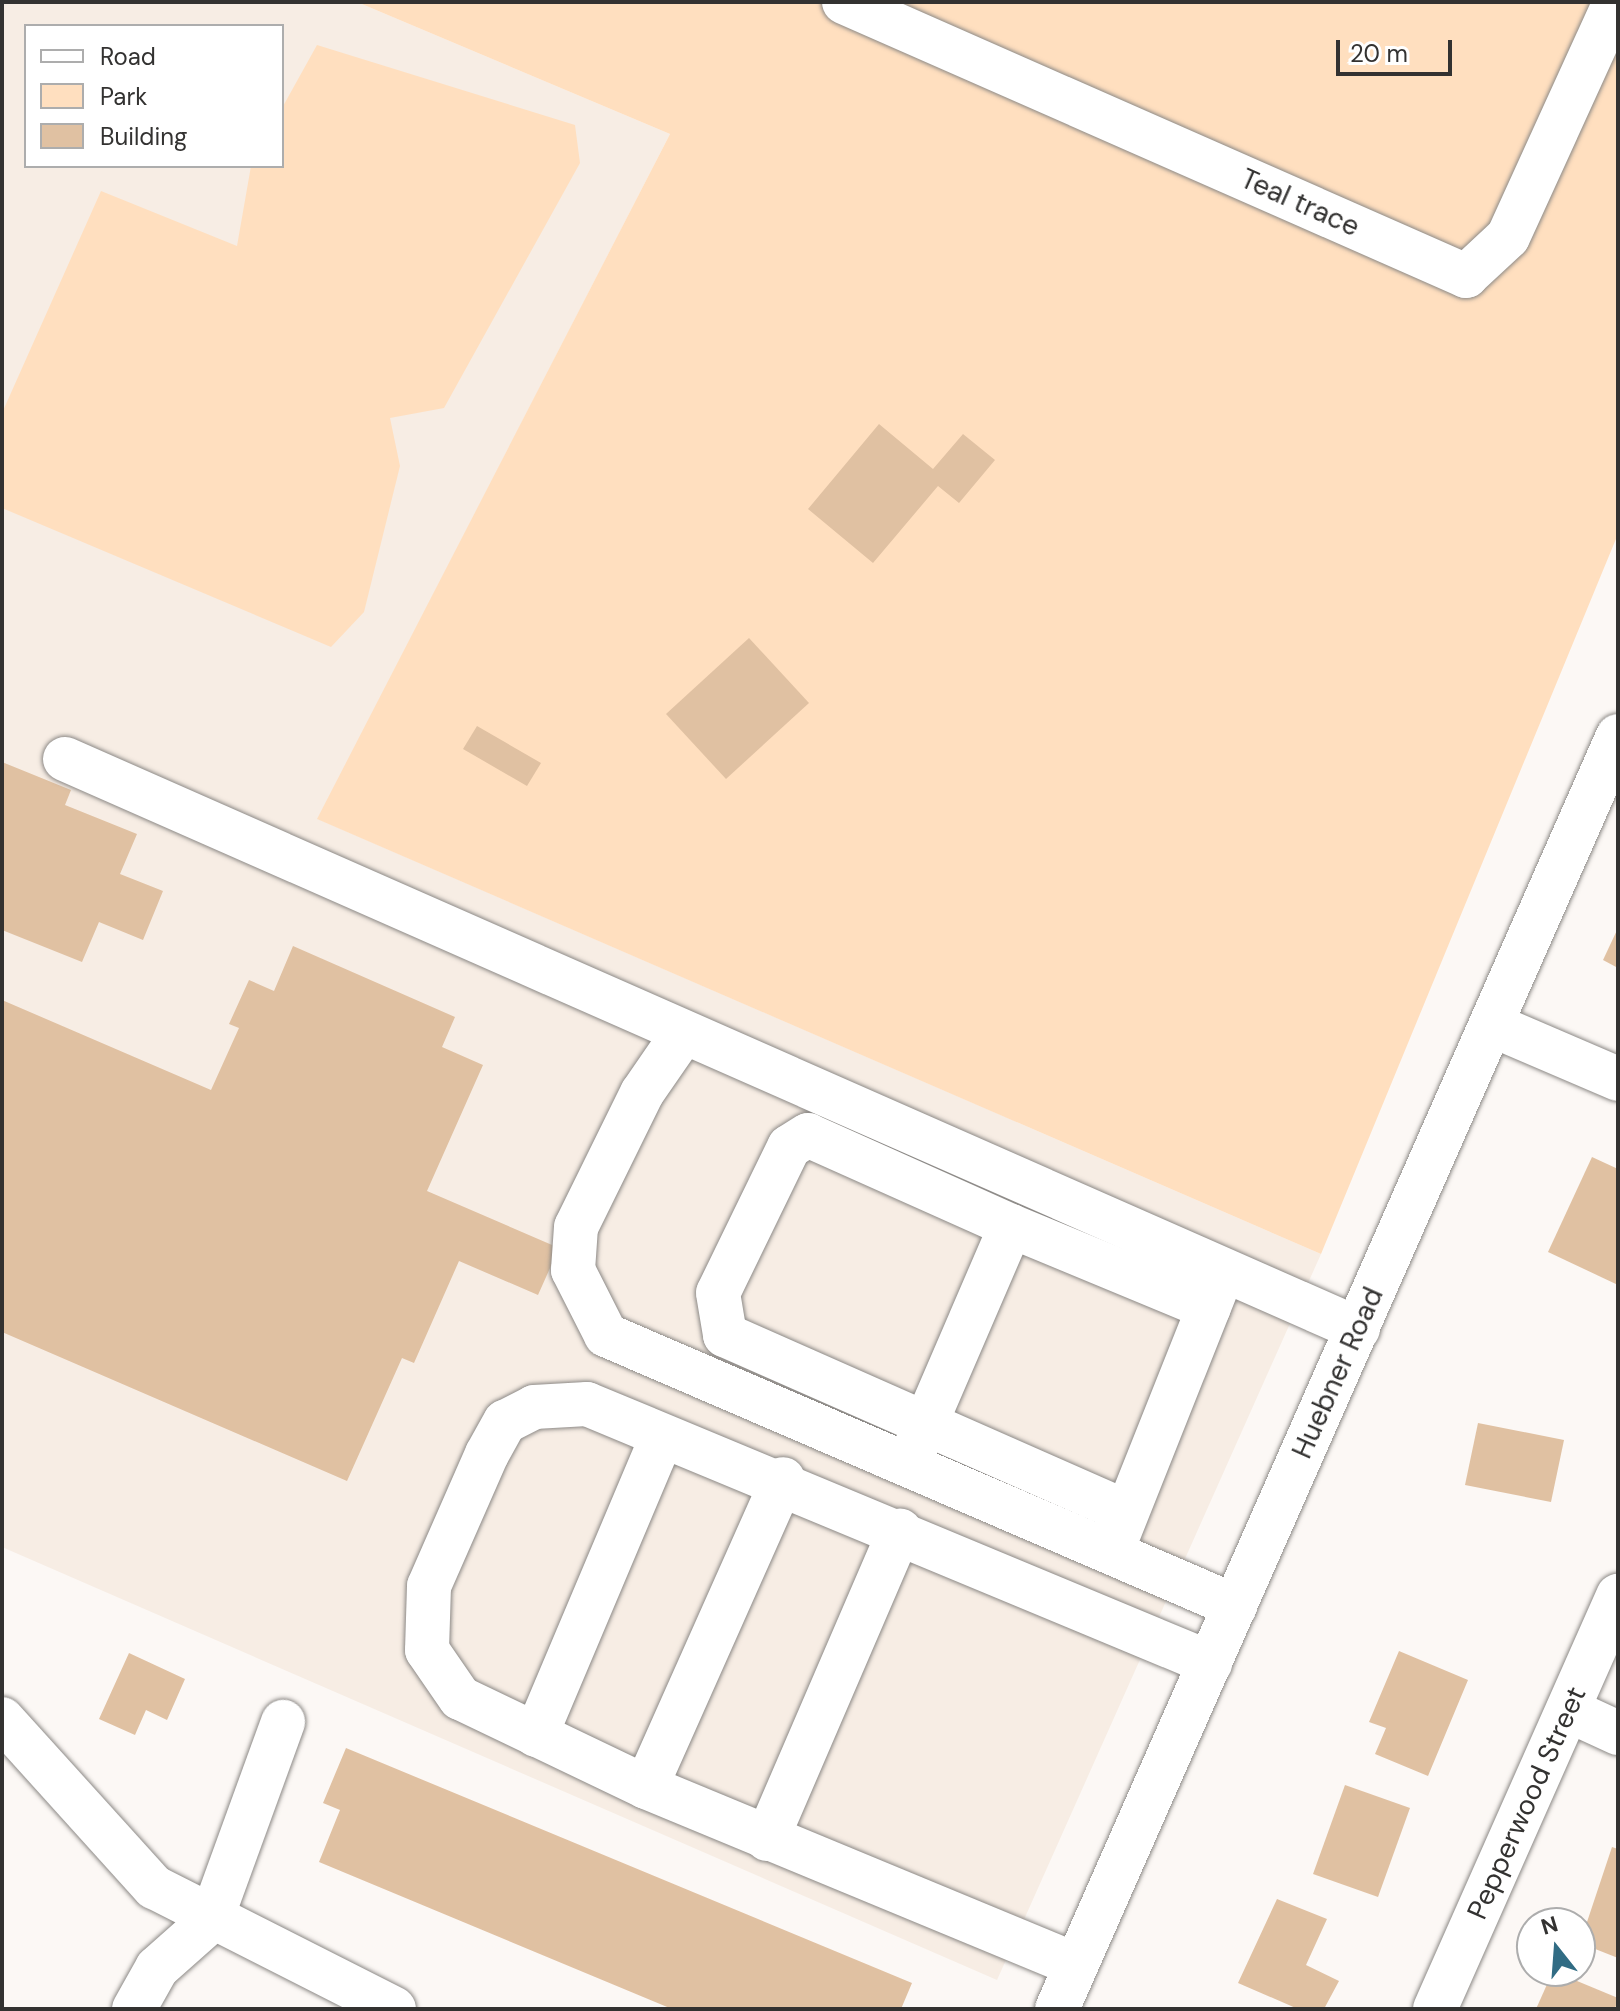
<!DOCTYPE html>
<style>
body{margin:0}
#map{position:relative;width:1620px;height:2011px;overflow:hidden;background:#fcf8f5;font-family:"DM Sans",sans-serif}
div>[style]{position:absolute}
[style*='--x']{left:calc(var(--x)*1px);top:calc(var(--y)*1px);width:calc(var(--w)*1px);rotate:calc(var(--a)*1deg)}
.built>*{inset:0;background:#f7ede4}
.green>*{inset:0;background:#ffdfbf}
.building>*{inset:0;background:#e0c1a2}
.roads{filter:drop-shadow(0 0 2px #8c8986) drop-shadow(0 0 2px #8c8986)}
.minor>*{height:44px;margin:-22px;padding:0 22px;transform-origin:22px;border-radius:22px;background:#fff}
.major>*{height:44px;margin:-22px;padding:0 22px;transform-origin:22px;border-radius:22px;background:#fff}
span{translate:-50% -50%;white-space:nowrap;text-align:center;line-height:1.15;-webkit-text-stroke:6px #fff;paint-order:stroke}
.street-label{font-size:28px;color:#333231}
.frame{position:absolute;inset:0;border:4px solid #333231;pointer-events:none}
.legend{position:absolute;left:24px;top:24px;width:260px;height:144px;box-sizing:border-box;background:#fff;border:2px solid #adadad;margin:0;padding:10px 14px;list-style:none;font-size:24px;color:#333231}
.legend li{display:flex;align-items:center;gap:16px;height:40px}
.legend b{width:40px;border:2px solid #adadad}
.north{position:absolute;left:1516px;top:1907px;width:80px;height:80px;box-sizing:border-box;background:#fff;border:2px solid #adadad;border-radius:50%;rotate:343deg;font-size:22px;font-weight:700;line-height:32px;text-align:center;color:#333231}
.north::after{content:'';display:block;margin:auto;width:28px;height:36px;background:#316c84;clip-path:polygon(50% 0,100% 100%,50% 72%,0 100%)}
.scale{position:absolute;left:1336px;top:40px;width:116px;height:36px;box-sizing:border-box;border:4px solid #333231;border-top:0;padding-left:10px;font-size:24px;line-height:28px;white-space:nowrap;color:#333231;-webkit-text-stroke:6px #fff;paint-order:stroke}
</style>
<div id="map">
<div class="built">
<i style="clip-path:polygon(evenodd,2px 2px,357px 2px,670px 134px,318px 819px,1321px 1254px,997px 1980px,2px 1547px,2px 2px,26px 26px,282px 26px,282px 166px,26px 166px,26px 26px)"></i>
</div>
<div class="green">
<i style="clip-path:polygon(357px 2px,1618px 2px,1618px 534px,1321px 1254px,317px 819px,670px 134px)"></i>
<i style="clip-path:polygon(317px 45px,575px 125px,580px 163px,444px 408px,390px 418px,400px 466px,364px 612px,331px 647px,2px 508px,2px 413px,101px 191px,237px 246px,251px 166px,282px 166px,282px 108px)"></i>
</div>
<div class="building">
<i style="clip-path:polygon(879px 424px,933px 469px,963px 434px,995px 460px,959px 503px,938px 486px,873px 563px,808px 509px)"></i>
<i style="clip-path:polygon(749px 638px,809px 703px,726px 779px,666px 714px)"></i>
<i style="clip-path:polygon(477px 726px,541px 763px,527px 786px,463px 749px)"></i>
<i style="clip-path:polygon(2px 762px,71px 790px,65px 805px,137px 834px,120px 874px,163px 891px,143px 940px,99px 922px,82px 962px,2px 930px)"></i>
<i style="clip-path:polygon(1618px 928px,1618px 968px,1603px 960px)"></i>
<i style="clip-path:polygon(293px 946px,455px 1017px,442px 1047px,483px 1065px,427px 1191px,559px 1248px,538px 1295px,459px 1261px,414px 1363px,402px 1358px,347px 1481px,2px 1332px,2px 1000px,211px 1090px,239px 1028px,229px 1024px,249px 980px,274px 991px)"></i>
<i style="clip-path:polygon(1592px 1157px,1618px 1169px,1618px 1285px,1548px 1252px)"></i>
<i style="clip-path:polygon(1478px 1423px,1564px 1440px,1551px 1502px,1465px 1485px)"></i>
<i style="clip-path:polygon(1399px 1651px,1468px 1680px,1428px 1776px,1375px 1754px,1386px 1728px,1369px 1722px)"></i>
<i style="clip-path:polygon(129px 1653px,185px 1679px,167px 1720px,146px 1710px,135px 1735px,99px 1719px)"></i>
<i style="clip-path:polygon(346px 1748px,912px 1983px,901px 2009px,672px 2009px,319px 1862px,340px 1810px,323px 1803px)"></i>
<i style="clip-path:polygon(1345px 1785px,1410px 1808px,1378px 1897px,1313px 1874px)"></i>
<i style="clip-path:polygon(1612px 1847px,1618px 1849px,1618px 1958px,1580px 1943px)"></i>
<i style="clip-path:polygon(1277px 1899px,1327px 1919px,1306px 1965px,1339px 1981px,1324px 2009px,1298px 2009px,1238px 1983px)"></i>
<i style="clip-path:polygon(1553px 1971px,1618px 1998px,1615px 2009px,1536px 2009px)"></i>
</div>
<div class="roads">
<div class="minor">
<i style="--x:844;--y:2;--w:680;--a:23.77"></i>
<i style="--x:1466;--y:276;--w:57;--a:-42.9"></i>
<i style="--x:1508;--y:237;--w:258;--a:-65.5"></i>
<i style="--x:65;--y:759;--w:1413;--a:23.79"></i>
<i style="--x:1492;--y:1025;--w:137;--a:23.2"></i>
<i style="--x:682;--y:1035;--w:70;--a:124.6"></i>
<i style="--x:642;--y:1093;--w:149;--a:116.2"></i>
<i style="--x:576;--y:1227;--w:43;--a:94"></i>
<i style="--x:573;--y:1270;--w:73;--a:63.1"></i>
<i style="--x:606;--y:1335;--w:685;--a:23.31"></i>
<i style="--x:1011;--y:1226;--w:222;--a:-155.9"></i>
<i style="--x:808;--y:1135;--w:22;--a:148"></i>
<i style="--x:789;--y:1147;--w:162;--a:115.9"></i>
<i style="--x:718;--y:1293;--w:43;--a:80.5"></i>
<i style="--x:725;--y:1335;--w:439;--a:23.8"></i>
<i style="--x:914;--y:1451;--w:245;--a:-66.7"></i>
<i style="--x:1011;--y:1226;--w:214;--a:22.5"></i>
<i style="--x:1117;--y:1538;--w:276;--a:-68.3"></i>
<i style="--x:1568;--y:1710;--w:55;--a:24.7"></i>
<i style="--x:2;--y:1719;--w:227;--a:47.9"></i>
<i style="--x:154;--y:1887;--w:269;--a:26.9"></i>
<i style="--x:536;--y:1735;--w:324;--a:-67.1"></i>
<i style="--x:646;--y:1787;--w:337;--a:-66"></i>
<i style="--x:767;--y:1839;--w:336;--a:-66.7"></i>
<i style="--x:1076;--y:1965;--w:465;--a:-157.5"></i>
<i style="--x:646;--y:1787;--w:206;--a:-154.4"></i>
<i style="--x:460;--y:1698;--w:58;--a:-124.5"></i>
<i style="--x:427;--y:1650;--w:64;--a:-88.2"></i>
<i style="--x:429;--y:1586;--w:144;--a:-66.3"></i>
<i style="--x:487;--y:1454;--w:37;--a:-61"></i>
<i style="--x:505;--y:1422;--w:33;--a:-27"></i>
<i style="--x:534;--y:1407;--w:53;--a:-3.2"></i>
<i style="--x:587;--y:1404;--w:675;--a:22.57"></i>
<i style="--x:134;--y:2009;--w:47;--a:-60.7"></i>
<i style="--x:157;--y:1968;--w:72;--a:-41.6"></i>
<i style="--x:211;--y:1920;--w:211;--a:-70"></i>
<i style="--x:1435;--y:2009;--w:452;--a:-66.1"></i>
</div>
<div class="major">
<i style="--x:1057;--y:2009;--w:1391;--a:-66.22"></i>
</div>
</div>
<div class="street-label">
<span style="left:1300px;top:203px;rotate:24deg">Teal trace</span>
<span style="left:1338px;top:1373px;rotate:-66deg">Huebner Road</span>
<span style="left:1527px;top:1803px;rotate:-66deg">Pepperwood Street</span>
</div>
<div class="frame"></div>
<ul class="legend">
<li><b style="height:10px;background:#fff"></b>Road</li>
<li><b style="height:22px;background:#ffdfbf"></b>Park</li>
<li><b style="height:22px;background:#e0c1a2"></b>Building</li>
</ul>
<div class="north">N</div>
<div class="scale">20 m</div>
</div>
